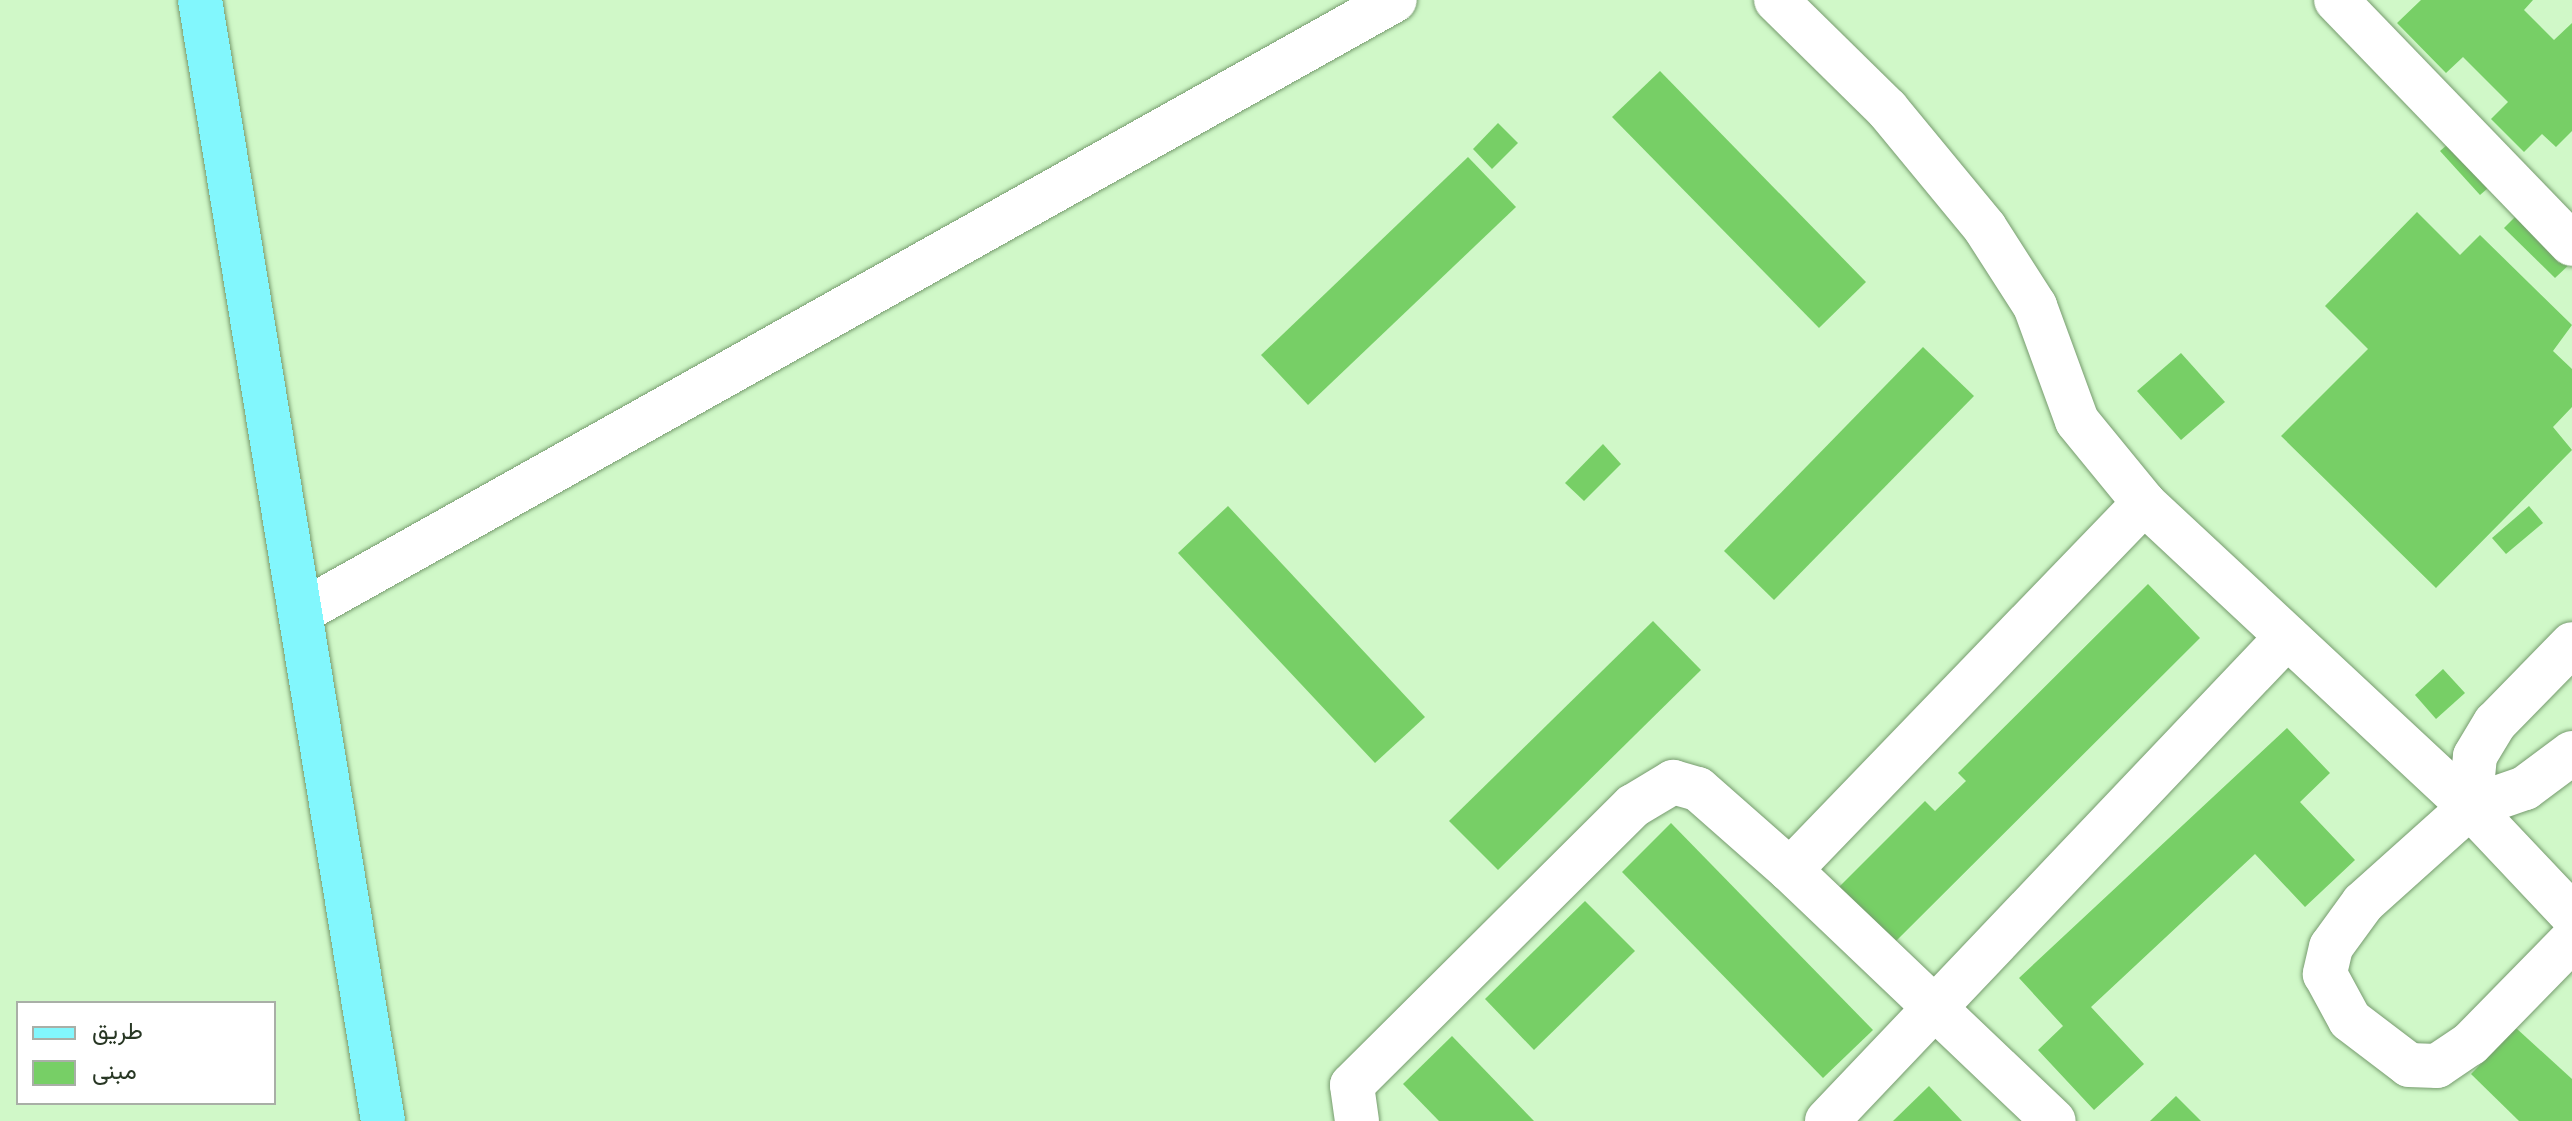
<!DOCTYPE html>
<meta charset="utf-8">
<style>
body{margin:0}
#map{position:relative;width:2572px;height:1121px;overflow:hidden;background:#d0f8c8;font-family:Overpass,Vazirmatn,sans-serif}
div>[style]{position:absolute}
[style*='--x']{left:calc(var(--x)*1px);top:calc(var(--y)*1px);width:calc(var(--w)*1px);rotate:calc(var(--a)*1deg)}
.building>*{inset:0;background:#77cf66}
.roads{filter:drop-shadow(0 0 2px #769b6e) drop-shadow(0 0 2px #769b6e)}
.minor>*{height:44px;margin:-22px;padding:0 22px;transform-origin:22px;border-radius:22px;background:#fff}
.major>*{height:44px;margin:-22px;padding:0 22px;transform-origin:22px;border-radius:22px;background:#82f7fd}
span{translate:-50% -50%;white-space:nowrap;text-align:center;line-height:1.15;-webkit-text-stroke:6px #fff;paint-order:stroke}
.legend{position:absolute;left:16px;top:1001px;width:260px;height:104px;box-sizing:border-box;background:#fff;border:2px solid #a9afa7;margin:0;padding:10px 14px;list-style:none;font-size:24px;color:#283724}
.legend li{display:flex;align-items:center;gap:16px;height:40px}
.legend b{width:40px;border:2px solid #a9afa7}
</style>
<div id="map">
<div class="building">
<i style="clip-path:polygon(2421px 0,2533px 0,2524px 10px,2554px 40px,2572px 23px,2572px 131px,2556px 147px,2542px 134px,2524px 152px,2491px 119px,2508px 102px,2463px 57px,2446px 73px,2397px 23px)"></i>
<i style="clip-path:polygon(1660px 71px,1866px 282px,1819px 328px,1612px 117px)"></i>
<i style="clip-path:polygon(1498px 123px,1518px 143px,1492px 169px,1473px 149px)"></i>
<i style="clip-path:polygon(2455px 138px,2495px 182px,2480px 195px,2440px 151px)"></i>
<i style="clip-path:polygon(1468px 157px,1516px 207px,1308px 405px,1261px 355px)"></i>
<i style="clip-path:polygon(2523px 209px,2572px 262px,2555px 278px,2504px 228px)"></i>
<i style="clip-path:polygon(2417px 212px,2460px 255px,2480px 235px,2572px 325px,2553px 351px,2572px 369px,2572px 407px,2553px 427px,2572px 450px,2436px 588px,2281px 436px,2368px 349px,2325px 306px)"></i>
<i style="clip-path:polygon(1923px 347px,1974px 396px,1774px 600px,1724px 551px)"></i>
<i style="clip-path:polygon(2181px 353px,2225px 402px,2181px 440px,2137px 391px)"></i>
<i style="clip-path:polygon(1603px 444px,1621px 464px,1584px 501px,1565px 483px)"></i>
<i style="clip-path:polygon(1228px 506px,1425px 717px,1375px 763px,1178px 553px)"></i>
<i style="clip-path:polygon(2529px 506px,2543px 523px,2506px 554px,2492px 538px)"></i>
<i style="clip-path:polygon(2148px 584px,2200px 638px,1893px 944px,1838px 888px,1925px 801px,1935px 811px,1966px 781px,1958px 773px)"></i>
<i style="clip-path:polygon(1653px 621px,1701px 670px,1498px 870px,1449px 821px)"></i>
<i style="clip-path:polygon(2443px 669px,2465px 693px,2436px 719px,2415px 695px)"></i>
<i style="clip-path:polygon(2287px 728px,2330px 773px,2300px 802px,2355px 860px,2305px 907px,2255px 854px,2091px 1007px,2144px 1064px,2094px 1110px,2038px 1050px,2063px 1026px,2019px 978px)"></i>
<i style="clip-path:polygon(1671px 823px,1873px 1030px,1823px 1078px,1622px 872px)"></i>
<i style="clip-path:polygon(1585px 901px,1635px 951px,1534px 1050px,1485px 999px)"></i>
<i style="clip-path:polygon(2516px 1028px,2572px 1079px,2572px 1121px,2519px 1121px,2471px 1074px)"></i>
<i style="clip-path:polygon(1452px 1036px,1534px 1121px,1439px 1121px,1403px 1084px)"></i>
<i style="clip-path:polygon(1929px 1086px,1962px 1121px,1893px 1121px)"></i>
<i style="clip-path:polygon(2176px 1096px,2201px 1121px,2150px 1121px)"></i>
</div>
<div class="roads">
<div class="minor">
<i style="--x:1776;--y:0;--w:156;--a:44.5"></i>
<i style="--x:1887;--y:109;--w:154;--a:50.5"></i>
<i style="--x:1985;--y:228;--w:93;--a:57.3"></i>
<i style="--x:2035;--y:306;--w:122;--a:69.9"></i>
<i style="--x:2077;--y:421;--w:106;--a:50.7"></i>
<i style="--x:2144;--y:503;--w:446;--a:43"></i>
<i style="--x:2470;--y:807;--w:149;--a:46.6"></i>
<i style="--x:2336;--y:0;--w:339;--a:46"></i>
<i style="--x:303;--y:611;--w:1251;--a:-29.23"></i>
<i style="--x:2572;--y:753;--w:59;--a:143.3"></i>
<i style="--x:2525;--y:788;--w:58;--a:160.9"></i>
<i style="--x:2470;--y:807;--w:144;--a:138.1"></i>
<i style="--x:2363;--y:903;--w:54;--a:126"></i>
<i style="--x:2331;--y:947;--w:28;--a:103"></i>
<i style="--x:2325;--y:974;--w:52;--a:61.5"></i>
<i style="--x:2350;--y:1020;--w:74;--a:37.3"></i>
<i style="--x:2409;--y:1065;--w:28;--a:2"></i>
<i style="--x:2437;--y:1066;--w:40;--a:-34"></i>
<i style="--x:2470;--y:1044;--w:146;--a:-45.6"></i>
<i style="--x:2470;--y:807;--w:51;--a:-84.4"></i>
<i style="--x:2475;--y:756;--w:39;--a:-59"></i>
<i style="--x:2495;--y:723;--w:110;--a:-45.7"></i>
<i style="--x:1790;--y:870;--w:510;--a:-46.03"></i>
<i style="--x:1357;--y:1121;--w:36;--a:-98"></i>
<i style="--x:1352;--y:1085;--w:396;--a:-44.8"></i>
<i style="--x:1633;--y:806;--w:47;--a:-31"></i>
<i style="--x:1673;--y:782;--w:26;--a:16"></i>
<i style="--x:1698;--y:789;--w:123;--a:41.4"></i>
<i style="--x:1790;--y:870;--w:364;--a:43.6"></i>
<i style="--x:1827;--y:1121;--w:668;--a:-46.46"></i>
</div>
<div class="major">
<i style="--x:200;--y:0;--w:1136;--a:80.73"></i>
</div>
</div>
<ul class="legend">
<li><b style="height:10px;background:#82f7fd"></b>طريق</li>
<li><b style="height:22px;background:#77cf66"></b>مبنى</li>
</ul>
</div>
